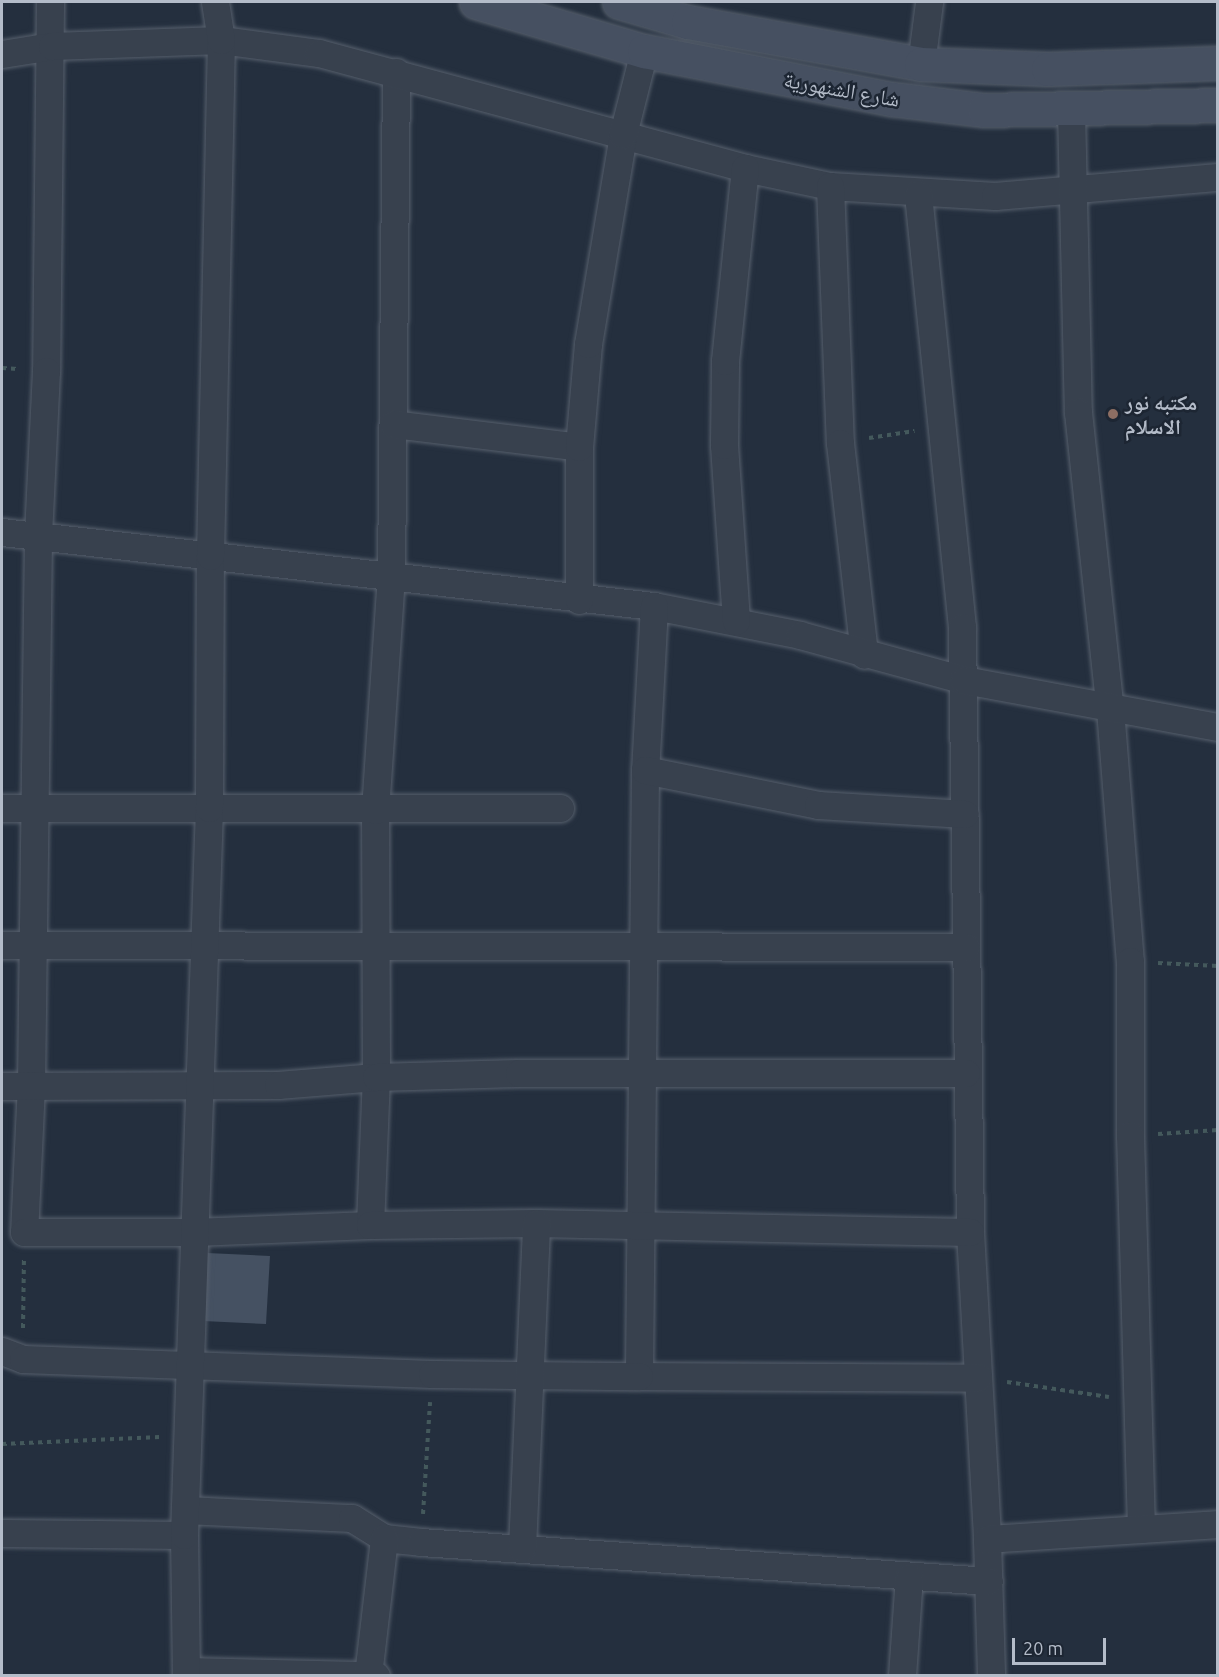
<!DOCTYPE html>
<meta charset="utf-8">
<style>
body{margin:0}
#map{position:relative;width:1219px;height:1677px;overflow:hidden;background:#242f3e;font-family:Ubuntu,"Noto Naskh Arabic",sans-serif}
div>[style]{position:absolute}
[style*='--x']{left:calc(var(--x)*1px);top:calc(var(--y)*1px);width:calc(var(--w)*1px);rotate:calc(var(--a)*1deg)}
.building>*{inset:0;background:#455162}
.path>*{height:4px;margin-top:-2px;transform-origin:0;background:repeating-linear-gradient(90deg,#44595c 0 4.5px,transparent 0 9px)}
.roads{filter:drop-shadow(0 0 2px #565f6c) drop-shadow(0 0 2px #565f6c)}
.street>*{height:27px;margin:-13.5px;padding:0 13.5px;transform-origin:13.5px;border-radius:13.5px;background:#38414e}
.secondary>*{height:33px;margin:-16.5px;padding:0 16.5px;transform-origin:16.5px;border-radius:16.5px;background:#465061}
.dots>*{width:16px;height:16px;translate:-50% -50%;box-sizing:border-box;border:3px solid #1d2633;border-radius:50%}
span{translate:-50% -50%;white-space:nowrap;text-align:center;line-height:1.15;-webkit-text-stroke:5px #1d2633;paint-order:stroke}
.street-label{font-size:21px;color:#b4bcc9}
.poi-label{font-size:21px;color:#b4bcc9;font-weight:700}
.left{translate:0 -50%;text-align:left}
.frame{position:absolute;inset:0;border:3px solid #b4bcc9;pointer-events:none}
.scale{position:absolute;left:1012px;top:1638px;width:94px;height:27px;box-sizing:border-box;border:3px solid #b4bcc9;border-top:0;padding-left:8px;font-size:18px;line-height:21px;white-space:nowrap;color:#b4bcc9;-webkit-text-stroke:4px #1d2633;paint-order:stroke}
</style>
<div id="map">
<div class="building">
<i style="clip-path:polygon(207px 1253px,270px 1256px,266px 1324px,203px 1321px)"></i>
</div>
<div class="path">
<i style="--x:2;--y:368;--w:16;--a:4"></i>
<i style="--x:869;--y:438;--w:46;--a:-8.8"></i>
<i style="--x:1158;--y:963;--w:60;--a:2.9"></i>
<i style="--x:1158;--y:1134;--w:60;--a:-3.8"></i>
<i style="--x:23;--y:1328;--w:68;--a:-89.2"></i>
<i style="--x:1007;--y:1382;--w:103;--a:8.4"></i>
<i style="--x:2;--y:1444;--w:158;--a:-2.5"></i>
<i style="--x:423;--y:1514;--w:112;--a:-86.4"></i>
</div>
<div class="roads">
<div class="street">
<i style="--x:50;--y:2;--w:369;--a:90.6"></i>
<i style="--x:46;--y:371;--w:165;--a:92.8"></i>
<i style="--x:38;--y:536;--w:549;--a:90.73"></i>
<i style="--x:31;--y:1085;--w:147;--a:92.7"></i>
<i style="--x:24;--y:1232;--w:170;--a:0"></i>
<i style="--x:194;--y:1232;--w:176;--a:-2.3"></i>
<i style="--x:370;--y:1225;--w:148;--a:-87.7"></i>
<i style="--x:376;--y:1077;--w:267;--a:-90.2"></i>
<i style="--x:375;--y:810;--w:235;--a:-86.1"></i>
<i style="--x:391;--y:576;--w:504;--a:-89.43"></i>
<i style="--x:2;--y:54;--w:51;--a:-9.1"></i>
<i style="--x:52;--y:46;--w:169;--a:-2"></i>
<i style="--x:221;--y:40;--w:99;--a:7.6"></i>
<i style="--x:319;--y:53;--w:441;--a:15.1"></i>
<i style="--x:745;--y:168;--w:87;--a:12"></i>
<i style="--x:830;--y:186;--w:165;--a:3.5"></i>
<i style="--x:995;--y:196;--w:224;--a:-4.9"></i>
<i style="--x:921;--y:64;--w:63;--a:-82.6"></i>
<i style="--x:1071;--y:110;--w:302;--a:88.7"></i>
<i style="--x:1078;--y:412;--w:299;--a:83.9"></i>
<i style="--x:1110;--y:709;--w:253;--a:85.5"></i>
<i style="--x:1130;--y:961;--w:174;--a:90"></i>
<i style="--x:1130;--y:1135;--w:394;--a:88.4"></i>
<i style="--x:830;--y:186;--w:257;--a:87.8"></i>
<i style="--x:840;--y:443;--w:213;--a:83.5"></i>
<i style="--x:918;--y:194;--w:435;--a:84.2"></i>
<i style="--x:962;--y:627;--w:605;--a:89.24"></i>
<i style="--x:970;--y:1232;--w:307;--a:86.8"></i>
<i style="--x:987;--y:1539;--w:137;--a:88.3"></i>
<i style="--x:393;--y:424;--w:187;--a:7"></i>
<i style="--x:2;--y:532;--w:656;--a:6.48"></i>
<i style="--x:654;--y:606;--w:149;--a:11.2"></i>
<i style="--x:800;--y:635;--w:170;--a:15.3"></i>
<i style="--x:964;--y:680;--w:258;--a:10.5"></i>
<i style="--x:579;--y:600;--w:153;--a:-90"></i>
<i style="--x:579;--y:447;--w:103;--a:-85"></i>
<i style="--x:588;--y:344;--w:213;--a:-80.5"></i>
<i style="--x:623;--y:134;--w:86;--a:-75.8"></i>
<i style="--x:654;--y:606;--w:164;--a:93.1"></i>
<i style="--x:645;--y:770;--w:606;--a:90.57"></i>
<i style="--x:639;--y:1376;--w:339;--a:0.3"></i>
<i style="--x:736;--y:621;--w:176;--a:-93.9"></i>
<i style="--x:724;--y:445;--w:84;--a:-89.3"></i>
<i style="--x:725;--y:361;--w:194;--a:-84.1"></i>
<i style="--x:645;--y:770;--w:177;--a:11.4"></i>
<i style="--x:818;--y:805;--w:147;--a:3.5"></i>
<i style="--x:2;--y:808;--w:558;--a:0"></i>
<i style="--x:2;--y:945;--w:964;--a:0.12"></i>
<i style="--x:2;--y:1086;--w:276;--a:-0.2"></i>
<i style="--x:278;--y:1085;--w:98;--a:-4.7"></i>
<i style="--x:376;--y:1077;--w:143;--a:-1.6"></i>
<i style="--x:519;--y:1073;--w:447;--a:0"></i>
<i style="--x:370;--y:1225;--w:166;--a:-0.7"></i>
<i style="--x:536;--y:1223;--w:434;--a:1.2"></i>
<i style="--x:2;--y:1351;--w:22;--a:21"></i>
<i style="--x:23;--y:1359;--w:409;--a:2.1"></i>
<i style="--x:432;--y:1374;--w:207;--a:0.6"></i>
<i style="--x:186;--y:1510;--w:166;--a:2.8"></i>
<i style="--x:352;--y:1518;--w:38;--a:32"></i>
<i style="--x:384;--y:1538;--w:37;--a:6"></i>
<i style="--x:421;--y:1542;--w:569;--a:3.93"></i>
<i style="--x:2;--y:1533;--w:182;--a:0.6"></i>
<i style="--x:987;--y:1539;--w:231;--a:-3.7"></i>
<i style="--x:522;--y:1548;--w:325;--a:-87.5"></i>
<i style="--x:186;--y:1671;--w:182;--a:1.3"></i>
<i style="--x:186;--y:1676;--w:141;--a:-90.8"></i>
<i style="--x:184;--y:1535;--w:727;--a:-88.03"></i>
<i style="--x:209;--y:808;--w:252;--a:-89.8"></i>
<i style="--x:210;--y:556;--w:516;--a:-88.78"></i>
<i style="--x:221;--y:40;--w:38;--a:-99"></i>
<i style="--x:376;--y:1676;--w:8;--a:-173"></i>
<i style="--x:368;--y:1675;--w:138;--a:-83.3"></i>
<i style="--x:902;--y:1676;--w:99;--a:-86"></i>
</div>
<div class="secondary">
<i style="--x:476;--y:2;--w:175;--a:16.3"></i>
<i style="--x:644;--y:51;--w:253;--a:11"></i>
<i style="--x:892;--y:99;--w:93;--a:6.8"></i>
<i style="--x:984;--y:110;--w:234;--a:-1.2"></i>
<i style="--x:619;--y:2;--w:72;--a:16.2"></i>
<i style="--x:688;--y:22;--w:237;--a:10.2"></i>
<i style="--x:921;--y:64;--w:127;--a:2.3"></i>
<i style="--x:1048;--y:69;--w:170;--a:-2"></i>
</div>
</div>
<div class="dots">
<i style="left:1113px;top:414px;background:#8d6e63"></i>
</div>
<div class="street-label">
<span style="left:842px;top:89px;rotate:10deg">شارع الشنهورية</span>
</div>
<div class="poi-label">
<span class="left" style="left:1125px;top:414px">مكتبه نور<br>الاسلام</span>
</div>
<div class="frame"></div>
<div class="scale">20 m</div>
</div>
